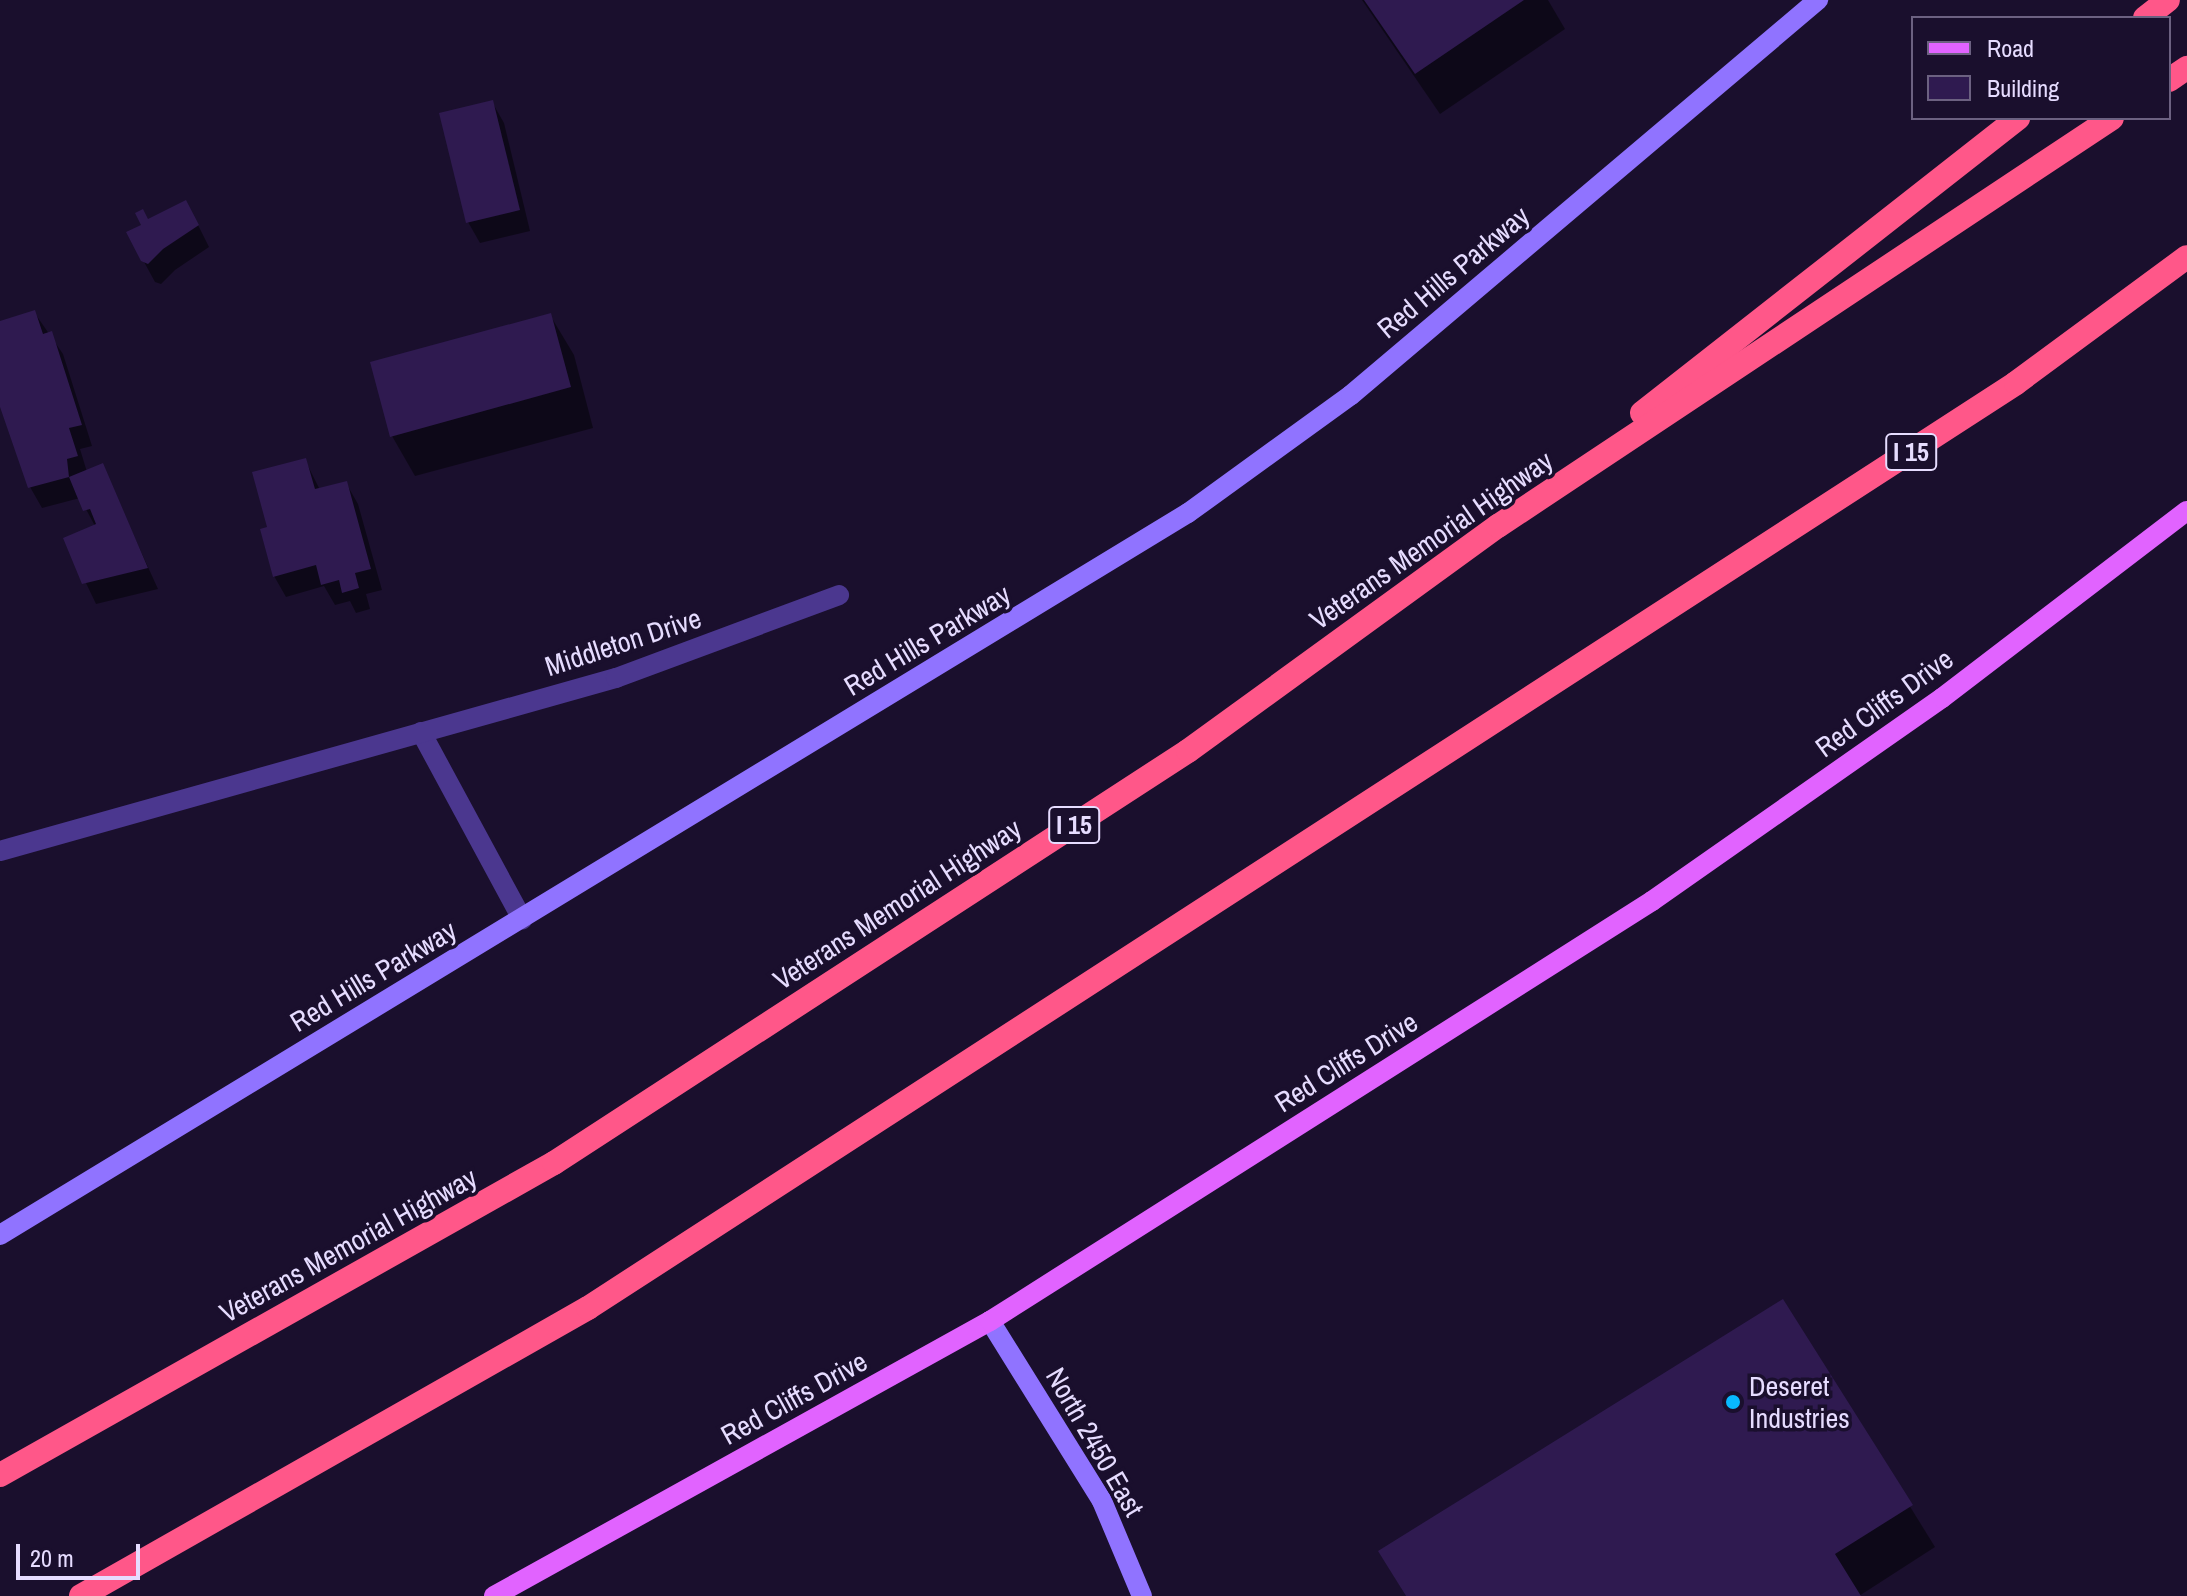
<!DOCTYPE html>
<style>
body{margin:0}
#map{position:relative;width:2187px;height:1596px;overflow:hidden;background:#1a0f2d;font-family:"Archivo Narrow",sans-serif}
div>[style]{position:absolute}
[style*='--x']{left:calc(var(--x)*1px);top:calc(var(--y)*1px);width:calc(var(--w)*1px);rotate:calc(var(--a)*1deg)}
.shadow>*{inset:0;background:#0007}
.building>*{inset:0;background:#2f1a50}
.street>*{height:20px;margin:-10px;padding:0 10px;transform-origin:10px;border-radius:10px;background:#4b378f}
.secondary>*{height:20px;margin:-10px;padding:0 10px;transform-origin:10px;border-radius:10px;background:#9073ff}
.primary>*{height:20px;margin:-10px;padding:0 10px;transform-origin:10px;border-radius:10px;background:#e163ff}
.highway>*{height:24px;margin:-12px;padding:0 12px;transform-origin:12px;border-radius:12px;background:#ff5789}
.dots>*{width:22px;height:22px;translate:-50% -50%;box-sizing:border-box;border:4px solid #1a0f2d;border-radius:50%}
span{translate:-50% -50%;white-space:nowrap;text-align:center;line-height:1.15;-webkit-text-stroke:7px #1a0f2d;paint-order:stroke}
.shield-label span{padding:2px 6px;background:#1a0f2d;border:2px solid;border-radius:6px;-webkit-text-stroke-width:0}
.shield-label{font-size:26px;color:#e6dcff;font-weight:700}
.street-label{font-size:28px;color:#e6dcff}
.poi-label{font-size:28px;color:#e6dcff}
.left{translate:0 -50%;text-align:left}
.legend{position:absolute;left:1911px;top:16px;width:260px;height:104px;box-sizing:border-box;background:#1a0f2d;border:2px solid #6c6181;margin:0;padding:10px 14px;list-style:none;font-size:24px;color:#e6dcff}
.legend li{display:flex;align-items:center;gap:16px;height:40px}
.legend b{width:40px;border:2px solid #6c6181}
.scale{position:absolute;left:16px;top:1544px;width:124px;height:36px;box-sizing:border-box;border:4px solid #e6dcff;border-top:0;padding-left:10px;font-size:24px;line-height:28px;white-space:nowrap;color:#e6dcff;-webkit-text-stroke:6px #1a0f2d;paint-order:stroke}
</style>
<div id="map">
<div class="shadow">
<i style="clip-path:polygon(1362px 0,1548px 0,1565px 29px,1440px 114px)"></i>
<i style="clip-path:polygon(492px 102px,504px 123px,530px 231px,480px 243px,468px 222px)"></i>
<i style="clip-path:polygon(148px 221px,197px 223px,209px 247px,175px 270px,161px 284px,155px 282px,143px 260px)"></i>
<i style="clip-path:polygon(34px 312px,63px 354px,92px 446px,80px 449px,87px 472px,102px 466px,158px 589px,96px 604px,65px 539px,95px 526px,80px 498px,42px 508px,30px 487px,0 401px,0 323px)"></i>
<i style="clip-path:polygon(550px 315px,574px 355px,593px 428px,415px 476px,392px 436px)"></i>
<i style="clip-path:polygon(305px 460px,320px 490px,346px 483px,358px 504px,382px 590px,366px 594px,370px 609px,356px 613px,350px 601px,335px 605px,324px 586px,286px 597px,274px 576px,270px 528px)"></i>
<i style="clip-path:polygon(1783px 1301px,1935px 1547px,1859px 1596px,1406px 1596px,1380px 1552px)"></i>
</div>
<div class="building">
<i style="clip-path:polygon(1364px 0,1524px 0,1415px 74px)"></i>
<i style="clip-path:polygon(493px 100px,520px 210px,466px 223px,439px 113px)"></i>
<i style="clip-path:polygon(186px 200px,199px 225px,163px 249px,148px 264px,141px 261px,126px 232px,141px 225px,135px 213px,143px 209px,148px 219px)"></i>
<i style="clip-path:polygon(35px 310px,43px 334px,52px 331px,82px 425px,69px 428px,78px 456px,67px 459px,69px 477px,28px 488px,0 407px,0 321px)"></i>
<i style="clip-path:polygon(551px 313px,571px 387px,390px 437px,370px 362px)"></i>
<i style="clip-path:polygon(306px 458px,315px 489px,347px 481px,371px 569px,355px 573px,359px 588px,342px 593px,339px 580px,321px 585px,316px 565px,273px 577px,260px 529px,267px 527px,252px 472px)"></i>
<i style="clip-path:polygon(103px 463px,148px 568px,82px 584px,63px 538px,96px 524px,90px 509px,83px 511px,69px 477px)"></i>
<i style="clip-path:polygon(1783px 1299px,1913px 1505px,1835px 1554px,1861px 1596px,1406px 1596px,1378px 1551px)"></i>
</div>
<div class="street">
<i style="--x:421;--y:732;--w:213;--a:61.6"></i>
<i style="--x:0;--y:851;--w:640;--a:-15.69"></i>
<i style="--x:616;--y:678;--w:238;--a:-20.4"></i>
</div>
<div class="secondary">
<i style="--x:0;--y:1235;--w:1390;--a:-31.29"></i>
<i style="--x:1188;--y:513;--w:201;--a:-35.9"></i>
<i style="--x:1351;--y:395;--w:612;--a:-40.23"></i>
<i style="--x:990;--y:1321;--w:212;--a:58.1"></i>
<i style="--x:1102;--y:1501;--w:103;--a:67.2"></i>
</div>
<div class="primary">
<i style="--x:494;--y:1596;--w:567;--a:-29.01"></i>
<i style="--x:990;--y:1321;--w:784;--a:-32.39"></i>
<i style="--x:1652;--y:901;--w:354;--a:-35"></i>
<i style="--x:1942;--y:698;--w:308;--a:-37.4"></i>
</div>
<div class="highway">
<i style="--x:2145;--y:18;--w:29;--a:-38"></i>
<i style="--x:2169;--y:80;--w:22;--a:-34"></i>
<i style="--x:1642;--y:413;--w:478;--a:-38.1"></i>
<i style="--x:0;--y:1475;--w:636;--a:-29.39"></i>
<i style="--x:554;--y:1163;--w:756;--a:-33.02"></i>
<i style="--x:1188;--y:751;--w:383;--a:-36"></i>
<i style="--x:1498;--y:526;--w:737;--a:-33.6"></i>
<i style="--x:81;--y:1596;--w:583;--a:-29.6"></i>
<i style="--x:588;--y:1308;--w:1701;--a:-32.93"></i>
<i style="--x:2016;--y:383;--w:212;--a:-36.4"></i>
</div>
<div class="dots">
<i style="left:1733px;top:1402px;background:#08b9ff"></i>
</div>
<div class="shield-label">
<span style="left:1911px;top:452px">I 15</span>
<span style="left:1074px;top:825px">I 15</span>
</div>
<div class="street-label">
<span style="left:1453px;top:272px;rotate:-40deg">Red Hills Parkway</span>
<span style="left:1431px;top:540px;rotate:-35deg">Veterans Memorial Highway</span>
<span style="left:927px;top:640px;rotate:-31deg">Red Hills Parkway</span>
<span style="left:623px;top:642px;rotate:-18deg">Middleton Drive</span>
<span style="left:1884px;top:703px;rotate:-36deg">Red Cliffs Drive</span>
<span style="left:897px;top:904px;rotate:-33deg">Veterans Memorial Highway</span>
<span style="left:373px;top:976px;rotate:-31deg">Red Hills Parkway</span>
<span style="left:1346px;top:1062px;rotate:-32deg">Red Cliffs Drive</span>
<span style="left:348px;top:1245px;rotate:-29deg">Veterans Memorial Highway</span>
<span style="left:794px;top:1398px;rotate:-29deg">Red Cliffs Drive</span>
<span style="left:1095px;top:1442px;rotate:60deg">North 2450 East</span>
</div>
<div class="poi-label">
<span class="left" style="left:1749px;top:1402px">Deseret<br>Industries</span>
</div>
<ul class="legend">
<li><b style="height:10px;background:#e163ff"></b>Road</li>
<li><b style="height:22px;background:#2f1a50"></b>Building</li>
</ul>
<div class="scale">20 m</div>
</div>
